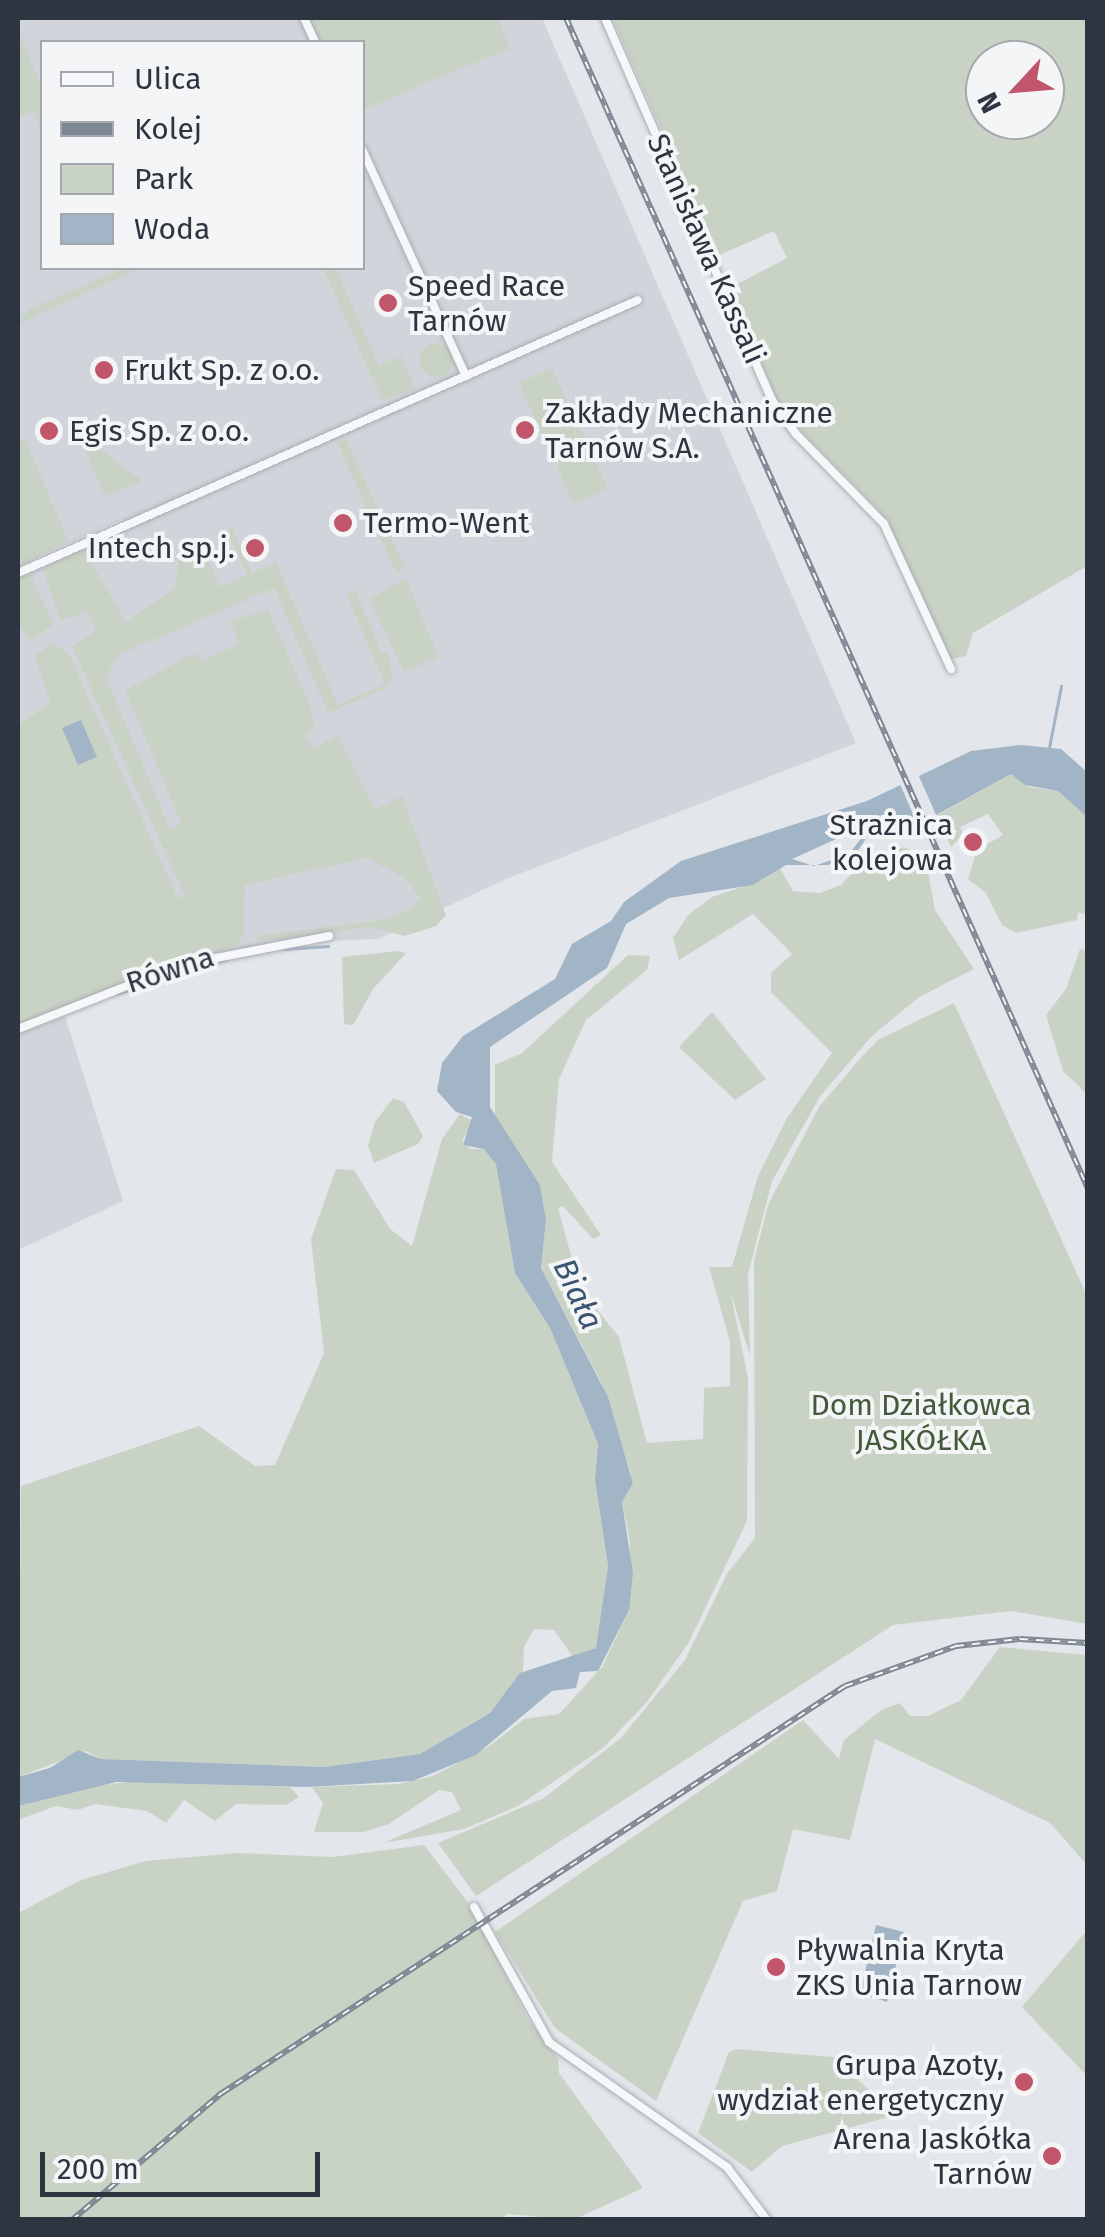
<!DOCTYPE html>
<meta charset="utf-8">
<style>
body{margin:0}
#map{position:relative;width:1105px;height:2237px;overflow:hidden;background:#e3e6ea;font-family:"Fira Sans",sans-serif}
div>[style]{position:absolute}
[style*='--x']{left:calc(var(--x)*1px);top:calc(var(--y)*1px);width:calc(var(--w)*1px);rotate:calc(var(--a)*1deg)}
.built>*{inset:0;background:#d1d5db}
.green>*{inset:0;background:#c9d3c5}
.round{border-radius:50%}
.water>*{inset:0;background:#a2b5c6}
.pier>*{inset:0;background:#e3e6ea}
.stream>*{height:2.5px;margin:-1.25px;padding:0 1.25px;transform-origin:1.25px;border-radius:1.25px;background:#a2b5c6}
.roads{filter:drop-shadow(0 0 2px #a9adb4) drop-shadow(0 0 2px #a9adb4)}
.minor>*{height:8px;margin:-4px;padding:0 4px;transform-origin:4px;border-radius:4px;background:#f5f7f8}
.rail>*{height:6px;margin-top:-3px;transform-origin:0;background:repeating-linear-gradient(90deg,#f3f5f7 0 8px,#7e8692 0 16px);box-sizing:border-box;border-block:2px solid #7e8692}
.dots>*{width:28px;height:28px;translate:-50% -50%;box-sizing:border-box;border:5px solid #f3f5f7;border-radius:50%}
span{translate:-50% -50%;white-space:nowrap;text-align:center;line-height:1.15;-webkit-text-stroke:8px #f3f5f7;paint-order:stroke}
.street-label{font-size:30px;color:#2d3540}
.poi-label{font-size:30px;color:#2d3540}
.left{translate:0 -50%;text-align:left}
.right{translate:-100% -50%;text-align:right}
.park-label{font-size:30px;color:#435b3b}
.water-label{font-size:32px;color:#3b5570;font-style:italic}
.frame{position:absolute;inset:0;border:20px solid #2d3540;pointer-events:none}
.legend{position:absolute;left:40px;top:40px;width:325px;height:230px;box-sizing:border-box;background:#f3f5f7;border:2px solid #a4a8ae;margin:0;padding:12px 18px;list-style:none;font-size:30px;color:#2d3540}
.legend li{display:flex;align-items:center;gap:20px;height:50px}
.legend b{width:50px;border:2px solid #a4a8ae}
.north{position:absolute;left:965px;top:40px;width:100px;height:100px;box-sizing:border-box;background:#f3f5f7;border:2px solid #a4a8ae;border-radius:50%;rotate:244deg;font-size:28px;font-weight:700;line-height:40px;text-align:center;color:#2d3540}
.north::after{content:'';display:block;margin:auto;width:35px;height:45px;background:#c1566b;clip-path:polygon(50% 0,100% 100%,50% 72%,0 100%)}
.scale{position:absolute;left:40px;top:2152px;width:280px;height:45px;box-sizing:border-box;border:5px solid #2d3540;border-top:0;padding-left:12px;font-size:30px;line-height:35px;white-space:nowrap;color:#2d3540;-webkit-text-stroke:8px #f3f5f7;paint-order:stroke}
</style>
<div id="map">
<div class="built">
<i style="clip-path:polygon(evenodd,18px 18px,542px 18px,856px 743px,506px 879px,378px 939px,276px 943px,157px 973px,18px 727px,18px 579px,128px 529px,123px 519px,18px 566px,18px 18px,42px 42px,362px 42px,362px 268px,42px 268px,42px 42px)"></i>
<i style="clip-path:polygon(65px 1016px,123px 1201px,18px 1250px,18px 1034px)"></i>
</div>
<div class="green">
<i style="clip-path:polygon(308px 18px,497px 18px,510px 48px,363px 110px,362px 42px,319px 42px)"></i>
<i style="clip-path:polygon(evenodd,612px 18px,1087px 18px,1087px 566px,973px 633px,966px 656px,950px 659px,878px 509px,784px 414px,728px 289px,787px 258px,774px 231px,717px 256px,612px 18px,985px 60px,1045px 60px,1045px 120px,985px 120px,985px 60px)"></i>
<i style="clip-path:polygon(18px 30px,42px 87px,42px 134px,33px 111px,18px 117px)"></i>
<i style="clip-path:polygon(123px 268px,134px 271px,18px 324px,28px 310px)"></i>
<i style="clip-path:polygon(323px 268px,336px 268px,379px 366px,401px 356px,416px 389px,382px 400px)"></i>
<i class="round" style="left:419px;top:343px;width:34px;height:34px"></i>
<i style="clip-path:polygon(552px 368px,608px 489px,574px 504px,519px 383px)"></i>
<i style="clip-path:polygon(76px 431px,142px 481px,105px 496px)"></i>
<i style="clip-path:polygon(25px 439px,68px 540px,18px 568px,18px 442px)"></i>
<i style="clip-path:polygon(346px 439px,405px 568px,396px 572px,337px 443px)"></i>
<i style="clip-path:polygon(232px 528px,252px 573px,276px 562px,338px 705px,385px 684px,346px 594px,355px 590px,382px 654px,388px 652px,393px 677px,386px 688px,328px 713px,274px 588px,120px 654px,106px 677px,170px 829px,181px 823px,125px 690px,196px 652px,201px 661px,239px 644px,230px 621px,268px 610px,311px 707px,314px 725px,306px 738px,314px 748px,338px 735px,375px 809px,402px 796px,446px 915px,436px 926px,405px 936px,370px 927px,256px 942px,257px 936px,376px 921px,410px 910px,420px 898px,406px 879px,367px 858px,245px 885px,244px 933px,237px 945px,18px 1024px,18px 725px,50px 703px,35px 656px,51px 643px,68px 652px,178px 899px,185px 896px,72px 647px,96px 630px,87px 612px,60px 620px,43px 568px,110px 537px,117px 542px,107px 544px,111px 554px,92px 563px,126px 622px,175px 588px,179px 555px,200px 542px,220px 587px,247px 575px,227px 531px)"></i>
<i style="clip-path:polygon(31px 575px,53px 624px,31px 641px,18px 624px,18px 577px)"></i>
<i style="clip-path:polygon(406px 579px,439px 657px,404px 672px,369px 599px)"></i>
<i style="clip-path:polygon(1011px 774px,1029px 787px,1058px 791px,1087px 817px,1087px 914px,1078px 913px,1077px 920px,1016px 933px,1002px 925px,986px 893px,968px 879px,977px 850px,1003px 835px,988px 814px,960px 827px,963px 834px,951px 847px,938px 815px)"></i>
<i style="clip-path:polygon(904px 847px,925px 856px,935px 910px,974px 969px,919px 997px,873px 1035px,821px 1095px,772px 1181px,748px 1274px,750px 1356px,730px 1290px,748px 1378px,747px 1521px,689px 1642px,647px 1702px,603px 1748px,518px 1806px,464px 1829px,383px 1843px,461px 1810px,452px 1792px,439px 1790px,389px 1824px,364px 1832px,314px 1832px,323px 1803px,312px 1787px,399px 1784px,433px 1776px,488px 1747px,524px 1719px,559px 1714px,602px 1667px,629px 1610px,630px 1542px,622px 1502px,633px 1483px,630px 1470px,601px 1382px,541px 1268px,546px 1220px,540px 1185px,495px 1117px,495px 1065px,522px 1053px,628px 955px,650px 956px,647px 970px,586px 1020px,559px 1079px,552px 1162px,601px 1235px,593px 1239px,563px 1206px,558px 1208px,580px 1288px,619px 1337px,647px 1443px,703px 1439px,704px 1388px,730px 1386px,730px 1342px,709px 1267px,732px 1267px,758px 1176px,787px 1118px,832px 1053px,771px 992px,771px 973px,792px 954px,753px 914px,679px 960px,673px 938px,688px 915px,712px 897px,762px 880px,779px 867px,793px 891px,820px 893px,841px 885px,863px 861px)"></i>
<i style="clip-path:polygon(1080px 949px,1088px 951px,1087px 1094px,1063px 1071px,1046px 1015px,1066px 989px)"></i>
<i style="clip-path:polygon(398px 951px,406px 953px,373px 989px,353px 1025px,344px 1024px,342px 957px)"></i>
<i style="clip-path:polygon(954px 1003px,1087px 1296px,1087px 1624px,1011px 1611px,893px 1625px,476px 1896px,438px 1843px,544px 1798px,621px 1738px,685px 1660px,727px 1574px,755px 1538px,754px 1261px,768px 1205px,819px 1107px,864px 1054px,878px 1040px)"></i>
<i style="clip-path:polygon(712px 1012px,766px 1079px,735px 1100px,679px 1047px)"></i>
<i style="clip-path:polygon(393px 1098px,404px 1102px,423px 1136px,418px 1144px,374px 1163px,368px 1145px,375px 1122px)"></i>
<i style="clip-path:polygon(460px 1114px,473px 1121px,462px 1141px,470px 1149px,484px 1149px,497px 1164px,515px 1273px,550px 1328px,598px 1444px,595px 1480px,608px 1566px,597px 1647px,573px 1657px,554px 1630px,534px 1629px,524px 1647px,523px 1671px,490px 1713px,420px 1754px,324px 1767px,101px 1759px,86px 1751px,18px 1777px,21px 1486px,199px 1426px,255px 1466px,275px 1465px,324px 1353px,311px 1239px,336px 1169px,354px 1170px,390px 1229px,412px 1246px,442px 1139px)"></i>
<i style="clip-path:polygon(1000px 1647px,1087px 1655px,1087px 1865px,1050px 1823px,875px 1739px,850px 1840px,793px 1829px,777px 1891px,743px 1901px,656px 2101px,555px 2028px,495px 1932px,803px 1720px,839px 1759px,843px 1741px,881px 1710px,900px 1703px,910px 1716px,928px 1716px,961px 1700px)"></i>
<i style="clip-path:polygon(131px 1782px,290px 1787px,299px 1797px,286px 1805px,236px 1804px,215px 1821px,184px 1800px,166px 1823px,147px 1811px,95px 1804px,78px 1810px,56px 1806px,18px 1820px,18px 1806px,87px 1786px)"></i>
<i style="clip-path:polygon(424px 1845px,470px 1905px,529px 2021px,558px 2058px,559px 2073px,643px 2188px,573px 2220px,507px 2214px,499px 2220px,18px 2219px,18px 1913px,81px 1880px,146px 1861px,237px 1853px,333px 1857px)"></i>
<i style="clip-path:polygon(1087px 1930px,1087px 2076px,1022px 2007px)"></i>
<i style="clip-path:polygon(736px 2049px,833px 2057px,896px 2115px,782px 2146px,752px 2172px,698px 2133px,729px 2052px)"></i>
</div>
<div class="water">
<i style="clip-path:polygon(81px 720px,97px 757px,78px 765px,62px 728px)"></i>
<i style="clip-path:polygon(evenodd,1021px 745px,1061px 749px,1087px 772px,1087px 817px,1058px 791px,1025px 785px,1011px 774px,909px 830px,867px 837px,857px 852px,828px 865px,786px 865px,753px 885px,669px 898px,626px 924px,607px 968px,490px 1047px,490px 1107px,540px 1185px,546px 1220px,541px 1268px,608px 1397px,633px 1483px,622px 1502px,633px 1573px,629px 1610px,598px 1671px,580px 1672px,576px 1688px,552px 1691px,476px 1755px,413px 1781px,307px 1787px,116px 1782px,18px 1806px,18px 1777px,50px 1768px,78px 1750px,101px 1759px,324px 1767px,420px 1754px,490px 1713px,520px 1673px,596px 1648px,608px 1566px,595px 1480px,598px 1444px,550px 1328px,515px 1273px,496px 1164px,484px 1149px,463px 1145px,472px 1117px,456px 1112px,437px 1091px,442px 1063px,463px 1036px,555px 979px,572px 944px,611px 921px,624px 902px,681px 861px,867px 801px,971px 751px,1021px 745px,845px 835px,863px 836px,849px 854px,814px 866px,792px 859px,845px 835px)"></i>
<i style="clip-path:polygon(876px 1925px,904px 1932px,887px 2002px,860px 1993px)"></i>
</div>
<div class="pier">
<i style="clip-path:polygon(918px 774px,937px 817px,920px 830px,899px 782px)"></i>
</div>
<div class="stream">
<i style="--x:1049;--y:748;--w:63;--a:-79"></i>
<i style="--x:284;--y:949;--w:44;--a:-3.9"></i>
<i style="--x:116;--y:994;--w:116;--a:-17.5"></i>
</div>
<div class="roads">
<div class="minor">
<i style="--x:304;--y:18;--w:26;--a:65"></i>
<i style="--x:605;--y:18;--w:417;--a:66.4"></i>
<i style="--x:772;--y:400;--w:42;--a:54.8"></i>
<i style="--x:796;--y:434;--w:126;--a:45.6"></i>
<i style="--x:884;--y:524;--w:160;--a:65.2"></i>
<i style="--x:362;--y:149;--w:250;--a:65.4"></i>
<i style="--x:18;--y:573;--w:677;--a:-23.76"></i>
<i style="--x:18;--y:1029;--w:174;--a:-21.6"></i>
<i style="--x:180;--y:965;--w:152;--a:-11"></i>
<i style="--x:474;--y:1907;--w:154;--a:60.9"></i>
<i style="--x:549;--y:2042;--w:218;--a:35.1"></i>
<i style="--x:727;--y:2167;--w:66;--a:53"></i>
</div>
</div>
<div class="rail">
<i style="--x:566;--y:18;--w:1282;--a:65.97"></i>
<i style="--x:72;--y:2220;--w:197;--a:-40.3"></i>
<i style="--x:222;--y:2093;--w:744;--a:-33.16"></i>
<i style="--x:845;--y:1686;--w:118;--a:-19.8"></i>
<i style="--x:956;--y:1646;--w:64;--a:-6.2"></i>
<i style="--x:1020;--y:1639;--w:68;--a:3.4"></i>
</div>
<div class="dots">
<i style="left:388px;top:303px;background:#c1566b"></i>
<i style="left:104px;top:370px;background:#c1566b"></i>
<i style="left:525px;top:430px;background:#c1566b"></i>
<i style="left:49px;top:431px;background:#c1566b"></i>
<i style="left:343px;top:523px;background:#c1566b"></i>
<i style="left:255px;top:548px;background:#c1566b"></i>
<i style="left:973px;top:842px;background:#c1566b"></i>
<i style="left:776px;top:1967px;background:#c1566b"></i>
<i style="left:1024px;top:2082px;background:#c1566b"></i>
<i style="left:1052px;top:2156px;background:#c1566b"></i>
</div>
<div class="street-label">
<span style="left:706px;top:249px;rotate:66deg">Stanisława Kassali</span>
<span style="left:170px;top:970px;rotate:-18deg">Równa</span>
</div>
<div class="poi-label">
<span class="left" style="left:408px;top:303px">Speed Race<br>Tarnów</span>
<span class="left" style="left:124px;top:370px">Frukt Sp. z o.o.</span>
<span class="left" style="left:545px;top:430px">Zakłady Mechaniczne<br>Tarnów S.A.</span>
<span class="left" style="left:69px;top:431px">Egis Sp. z o.o.</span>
<span class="left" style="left:363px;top:523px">Termo-Went</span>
<span class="right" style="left:235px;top:548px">Intech sp.j.</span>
<span class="right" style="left:953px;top:842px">Strażnica<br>kolejowa</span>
<span class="left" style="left:796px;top:1967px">Pływalnia Kryta<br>ZKS Unia Tarnow</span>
<span class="right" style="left:1004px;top:2082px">Grupa Azoty,<br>wydział energetyczny</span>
<span class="right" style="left:1032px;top:2156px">Arena Jaskółka<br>Tarnów</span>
</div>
<div class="park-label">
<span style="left:921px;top:1422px">Dom Działkowca<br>JASKÓŁKA</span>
</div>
<div class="water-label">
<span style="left:578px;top:1294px;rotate:65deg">Biała</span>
</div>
<div class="frame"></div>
<ul class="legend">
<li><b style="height:12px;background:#f5f7f8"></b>Ulica</li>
<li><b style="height:12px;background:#7e8692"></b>Kolej</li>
<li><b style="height:28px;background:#c9d3c5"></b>Park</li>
<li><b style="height:28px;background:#a2b5c6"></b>Woda</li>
</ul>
<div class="north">N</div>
<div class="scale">200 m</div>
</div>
